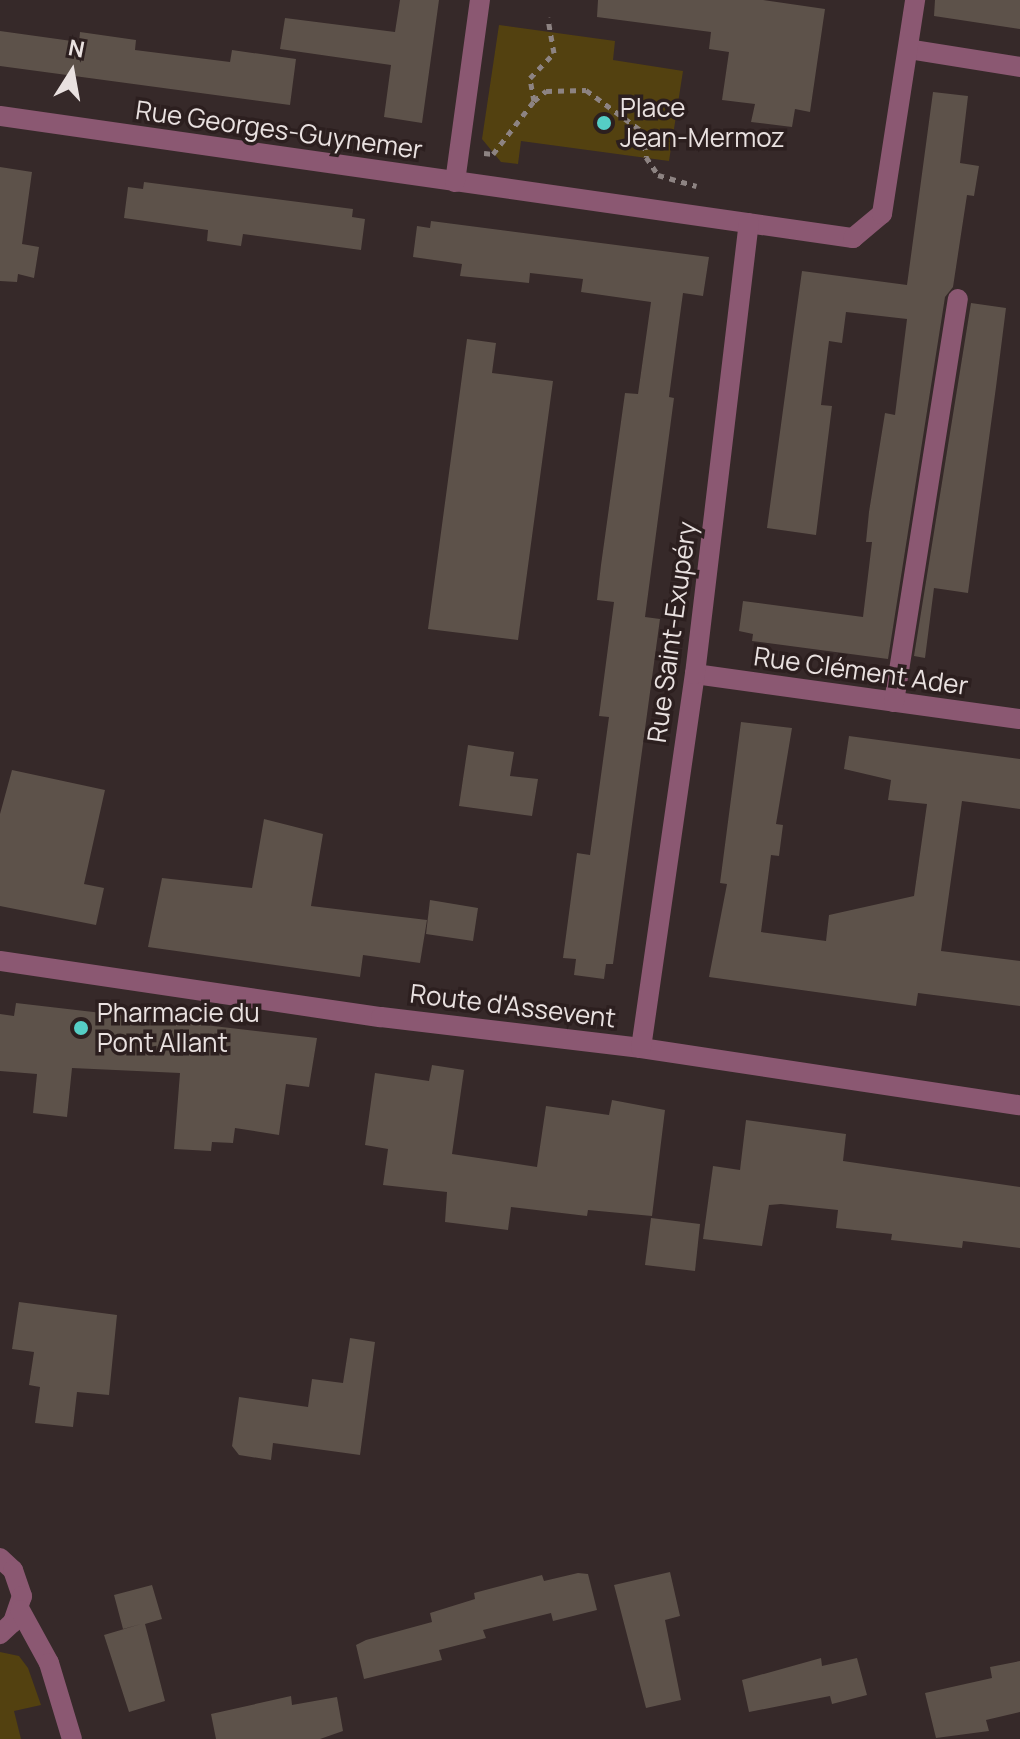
<!DOCTYPE html>
<meta charset="utf-8">
<style>
body{margin:0}
#map{position:relative;width:1020px;height:1739px;overflow:hidden;background:#362929;font-family:Manrope,sans-serif}
div>[style]{position:absolute}
[style*='--x']{left:calc(var(--x)*1px);top:calc(var(--y)*1px);width:calc(var(--w)*1px);rotate:calc(var(--a)*1deg)}
.green>*{inset:0;background:#534110}
.building>*{inset:0;background:#5d524a}
.path>*{height:5px;margin-top:-2.5px;transform-origin:0;background:repeating-linear-gradient(90deg,#8d8382 0 6px,transparent 0 12px)}
.minor>*{height:20px;margin:-10px;padding:0 10px;transform-origin:10px;border-radius:10px;background:#8b5872}
.dots>*{width:22px;height:22px;translate:-50% -50%;box-sizing:border-box;border:4px solid #2c1f1f;border-radius:50%}
span{translate:-50% -50%;white-space:nowrap;text-align:center;line-height:1.15;-webkit-text-stroke:7px #2c1f1f;paint-order:stroke}
.poi-label{font-size:26px;color:#e9e1e0}
.left{translate:0 -50%;text-align:left}
.street-label{font-size:26px;color:#e9e1e0}
.north{position:absolute;left:32px;top:32px;width:80px;height:80px;-webkit-text-stroke:6px #2c1f1f;paint-order:stroke;rotate:11deg;font-size:22px;font-weight:700;line-height:32px;text-align:center;color:#e9e1e0}
.north::after{content:'';display:block;margin:auto;width:28px;height:36px;background:#e9e1e0;clip-path:polygon(50% 0,100% 100%,50% 72%,0 100%)}
</style>
<div id="map">
<div class="green">
<i style="clip-path:polygon(499px 25px,615px 41px,613px 60px,683px 71px,669px 161px,521px 141px,518px 164px,501px 162px,482px 139px)"></i>
<i style="clip-path:polygon(0 1652px,19px 1656px,28px 1668px,41px 1705px,14px 1711px,21px 1739px,0 1739px)"></i>
</div>
<div class="building">
<i style="clip-path:polygon(400px 0,439px 0,422px 123px,384px 117px,391px 65px,280px 49px,285px 18px,395px 32px)"></i>
<i style="clip-path:polygon(598px 0,763px 0,825px 9px,810px 112px,795px 109px,792px 127px,751px 122px,755px 104px,722px 100px,729px 52px,709px 49px,711px 32px,597px 17px)"></i>
<i style="clip-path:polygon(935px 0,1020px 0,1020px 29px,934px 16px)"></i>
<i style="clip-path:polygon(0 31px,79px 42px,80px 32px,136px 40px,135px 50px,230px 62px,232px 50px,296px 59px,290px 105px,0 66px)"></i>
<i style="clip-path:polygon(933px 92px,968px 96px,960px 163px,979px 166px,974px 196px,967px 195px,953px 287px,945px 297px,888px 659px,752px 641px,753px 634px,739px 631px,743px 601px,863px 617px,872px 542px,866px 542px,869px 512px,885px 413px,895px 415px,907px 319px,846px 312px,842px 343px,829px 341px,821px 405px,832px 406px,816px 535px,767px 528px,793px 336px,802px 271px,907px 285px)"></i>
<i style="clip-path:polygon(0 167px,32px 172px,22px 244px,39px 247px,34px 278px,18px 274px,17px 282px,0 281px)"></i>
<i style="clip-path:polygon(144px 182px,353px 209px,352px 217px,365px 219px,361px 250px,243px 234px,241px 246px,207px 241px,208px 230px,124px 218px,128px 187px,143px 189px)"></i>
<i style="clip-path:polygon(431px 221px,709px 257px,703px 296px,683px 293px,678px 330px,669px 397px,674px 398px,645px 617px,660px 619px,613px 964px,606px 964px,604px 979px,574px 975px,576px 959px,563px 958px,577px 853px,590px 855px,609px 717px,599px 716px,614px 602px,597px 600px,601px 565px,625px 393px,638px 394px,651px 302px,581px 292px,583px 279px,530px 273px,529px 283px,460px 276px,462px 264px,413px 257px,417px 226px,430px 228px)"></i>
<i style="clip-path:polygon(971px 303px,1006px 308px,996px 387px,968px 593px,934px 588px,925px 658px,914px 656px)"></i>
<i style="clip-path:polygon(467px 339px,496px 343px,492px 373px,553px 381px,518px 640px,428px 629px)"></i>
<i style="clip-path:polygon(741px 722px,792px 728px,776px 824px,783px 825px,779px 856px,771px 855px,761px 932px,826px 941px,829px 915px,914px 896px,927px 804px,888px 800px,891px 780px,844px 769px,849px 736px,1020px 759px,1020px 809px,962px 801px,941px 951px,1020px 961px,1020px 1006px,918px 993px,916px 1006px,709px 977px,727px 884px,720px 883px)"></i>
<i style="clip-path:polygon(468px 745px,514px 752px,510px 776px,538px 779px,532px 816px,459px 806px)"></i>
<i style="clip-path:polygon(12px 770px,105px 790px,84px 884px,104px 888px,96px 925px,0 906px,0 814px)"></i>
<i style="clip-path:polygon(264px 819px,323px 834px,311px 906px,427px 920px,420px 963px,363px 955px,360px 977px,148px 947px,162px 878px,252px 888px)"></i>
<i style="clip-path:polygon(430px 900px,478px 908px,473px 941px,426px 934px)"></i>
<i style="clip-path:polygon(16px 1003px,317px 1038px,309px 1087px,286px 1084px,279px 1135px,235px 1128px,233px 1143px,212px 1142px,211px 1151px,174px 1149px,180px 1073px,72px 1068px,67px 1117px,33px 1113px,37px 1074px,0 1071px,0 1014px,14px 1016px)"></i>
<i style="clip-path:polygon(432px 1065px,464px 1070px,452px 1154px,537px 1167px,546px 1106px,609px 1115px,612px 1100px,665px 1110px,652px 1216px,588px 1210px,587px 1216px,511px 1207px,508px 1230px,445px 1222px,447px 1192px,383px 1185px,388px 1149px,365px 1145px,375px 1073px,429px 1081px)"></i>
<i style="clip-path:polygon(746px 1120px,846px 1134px,843px 1161px,1020px 1187px,1020px 1248px,963px 1241px,962px 1248px,891px 1240px,892px 1234px,836px 1228px,838px 1210px,781px 1204px,769px 1205px,762px 1246px,703px 1239px,713px 1166px,740px 1170px)"></i>
<i style="clip-path:polygon(651px 1218px,700px 1224px,695px 1271px,645px 1265px)"></i>
<i style="clip-path:polygon(19px 1302px,117px 1315px,109px 1395px,77px 1392px,73px 1427px,35px 1423px,40px 1387px,29px 1385px,34px 1352px,12px 1349px)"></i>
<i style="clip-path:polygon(350px 1338px,375px 1342px,360px 1455px,273px 1443px,271px 1460px,239px 1455px,232px 1446px,239px 1397px,308px 1407px,312px 1379px,343px 1383px)"></i>
<i style="clip-path:polygon(670px 1572px,680px 1616px,665px 1620px,681px 1700px,646px 1708px,614px 1585px)"></i>
<i style="clip-path:polygon(578px 1573px,588px 1574px,597px 1610px,553px 1621px,551px 1613px,483px 1630px,486px 1638px,439px 1650px,442px 1660px,364px 1679px,356px 1645px,366px 1640px,432px 1622px,430px 1613px,475px 1599px,474px 1593px,542px 1575px,544px 1581px)"></i>
<i style="clip-path:polygon(152px 1585px,162px 1619px,145px 1624px,165px 1701px,129px 1712px,104px 1635px,141px 1624px,123px 1629px,114px 1595px)"></i>
<i style="clip-path:polygon(821px 1658px,822px 1666px,857px 1658px,867px 1695px,832px 1704px,830px 1696px,749px 1712px,742px 1680px)"></i>
<i style="clip-path:polygon(1020px 1661px,1020px 1712px,986px 1720px,989px 1731px,936px 1738px,925px 1693px,992px 1678px,990px 1667px)"></i>
<i style="clip-path:polygon(291px 1696px,292px 1705px,337px 1697px,343px 1731px,320px 1739px,216px 1739px,211px 1714px)"></i>
</div>
<div class="path">
<i style="--x:534;--y:101;--w:16;--a:-40"></i>
<i style="--x:546;--y:91;--w:40;--a:-1.4"></i>
<i style="--x:586;--y:90;--w:71;--a:36.4"></i>
<i style="--x:643;--y:132;--w:25;--a:83"></i>
<i style="--x:646;--y:157;--w:22;--a:56"></i>
<i style="--x:658;--y:175;--w:40;--a:16"></i>
<i style="--x:484;--y:153;--w:9;--a:6"></i>
<i style="--x:493;--y:154;--w:67;--a:-52.3"></i>
<i style="--x:534;--y:101;--w:23;--a:-100"></i>
<i style="--x:530;--y:78;--w:35;--a:-46"></i>
<i style="--x:554;--y:53;--w:36;--a:-100"></i>
</div>
<div class="minor">
<i style="--x:908;--y:49;--w:113;--a:9.1"></i>
<i style="--x:0;--y:116;--w:862;--a:8.14"></i>
<i style="--x:853;--y:238;--w:38;--a:-40"></i>
<i style="--x:882;--y:214;--w:217;--a:-81.2"></i>
<i style="--x:455;--y:182;--w:184;--a:-82.2"></i>
<i style="--x:695;--y:674;--w:328;--a:7.9"></i>
<i style="--x:894;--y:702;--w:408;--a:-81"></i>
<i style="--x:0;--y:961;--w:385;--a:8.4"></i>
<i style="--x:381;--y:1017;--w:262;--a:6.8"></i>
<i style="--x:641;--y:1048;--w:383;--a:8.6"></i>
<i style="--x:641;--y:1048;--w:378;--a:-81.8"></i>
<i style="--x:695;--y:674;--w:454;--a:-83.2"></i>
<i style="--x:0;--y:1558;--w:18;--a:43"></i>
<i style="--x:13;--y:1570;--w:28;--a:71"></i>
<i style="--x:22;--y:1596;--w:28;--a:109"></i>
<i style="--x:13;--y:1622;--w:18;--a:137"></i>
<i style="--x:20;--y:1610;--w:60;--a:61.3"></i>
<i style="--x:49;--y:1663;--w:79;--a:73.2"></i>
</div>
<div class="dots">
<i style="left:604px;top:123px;background:#55cec5"></i>
<i style="left:81px;top:1028px;background:#55cec5"></i>
</div>
<div class="poi-label">
<span class="left" style="left:620px;top:123px">Place<br>Jean-Mermoz</span>
<span class="left" style="left:97px;top:1028px">Pharmacie du<br>Pont Allant</span>
</div>
<div class="street-label">
<span style="left:279px;top:130px;rotate:8deg">Rue Georges-Guynemer</span>
<span style="left:672px;top:632px;rotate:-82deg">Rue Saint-Exupéry</span>
<span style="left:861px;top:671px;rotate:8deg">Rue Clément Ader</span>
<span style="left:513px;top:1006px;rotate:7deg">Route d'Assevent</span>
</div>
<div class="north">N</div>
</div>
